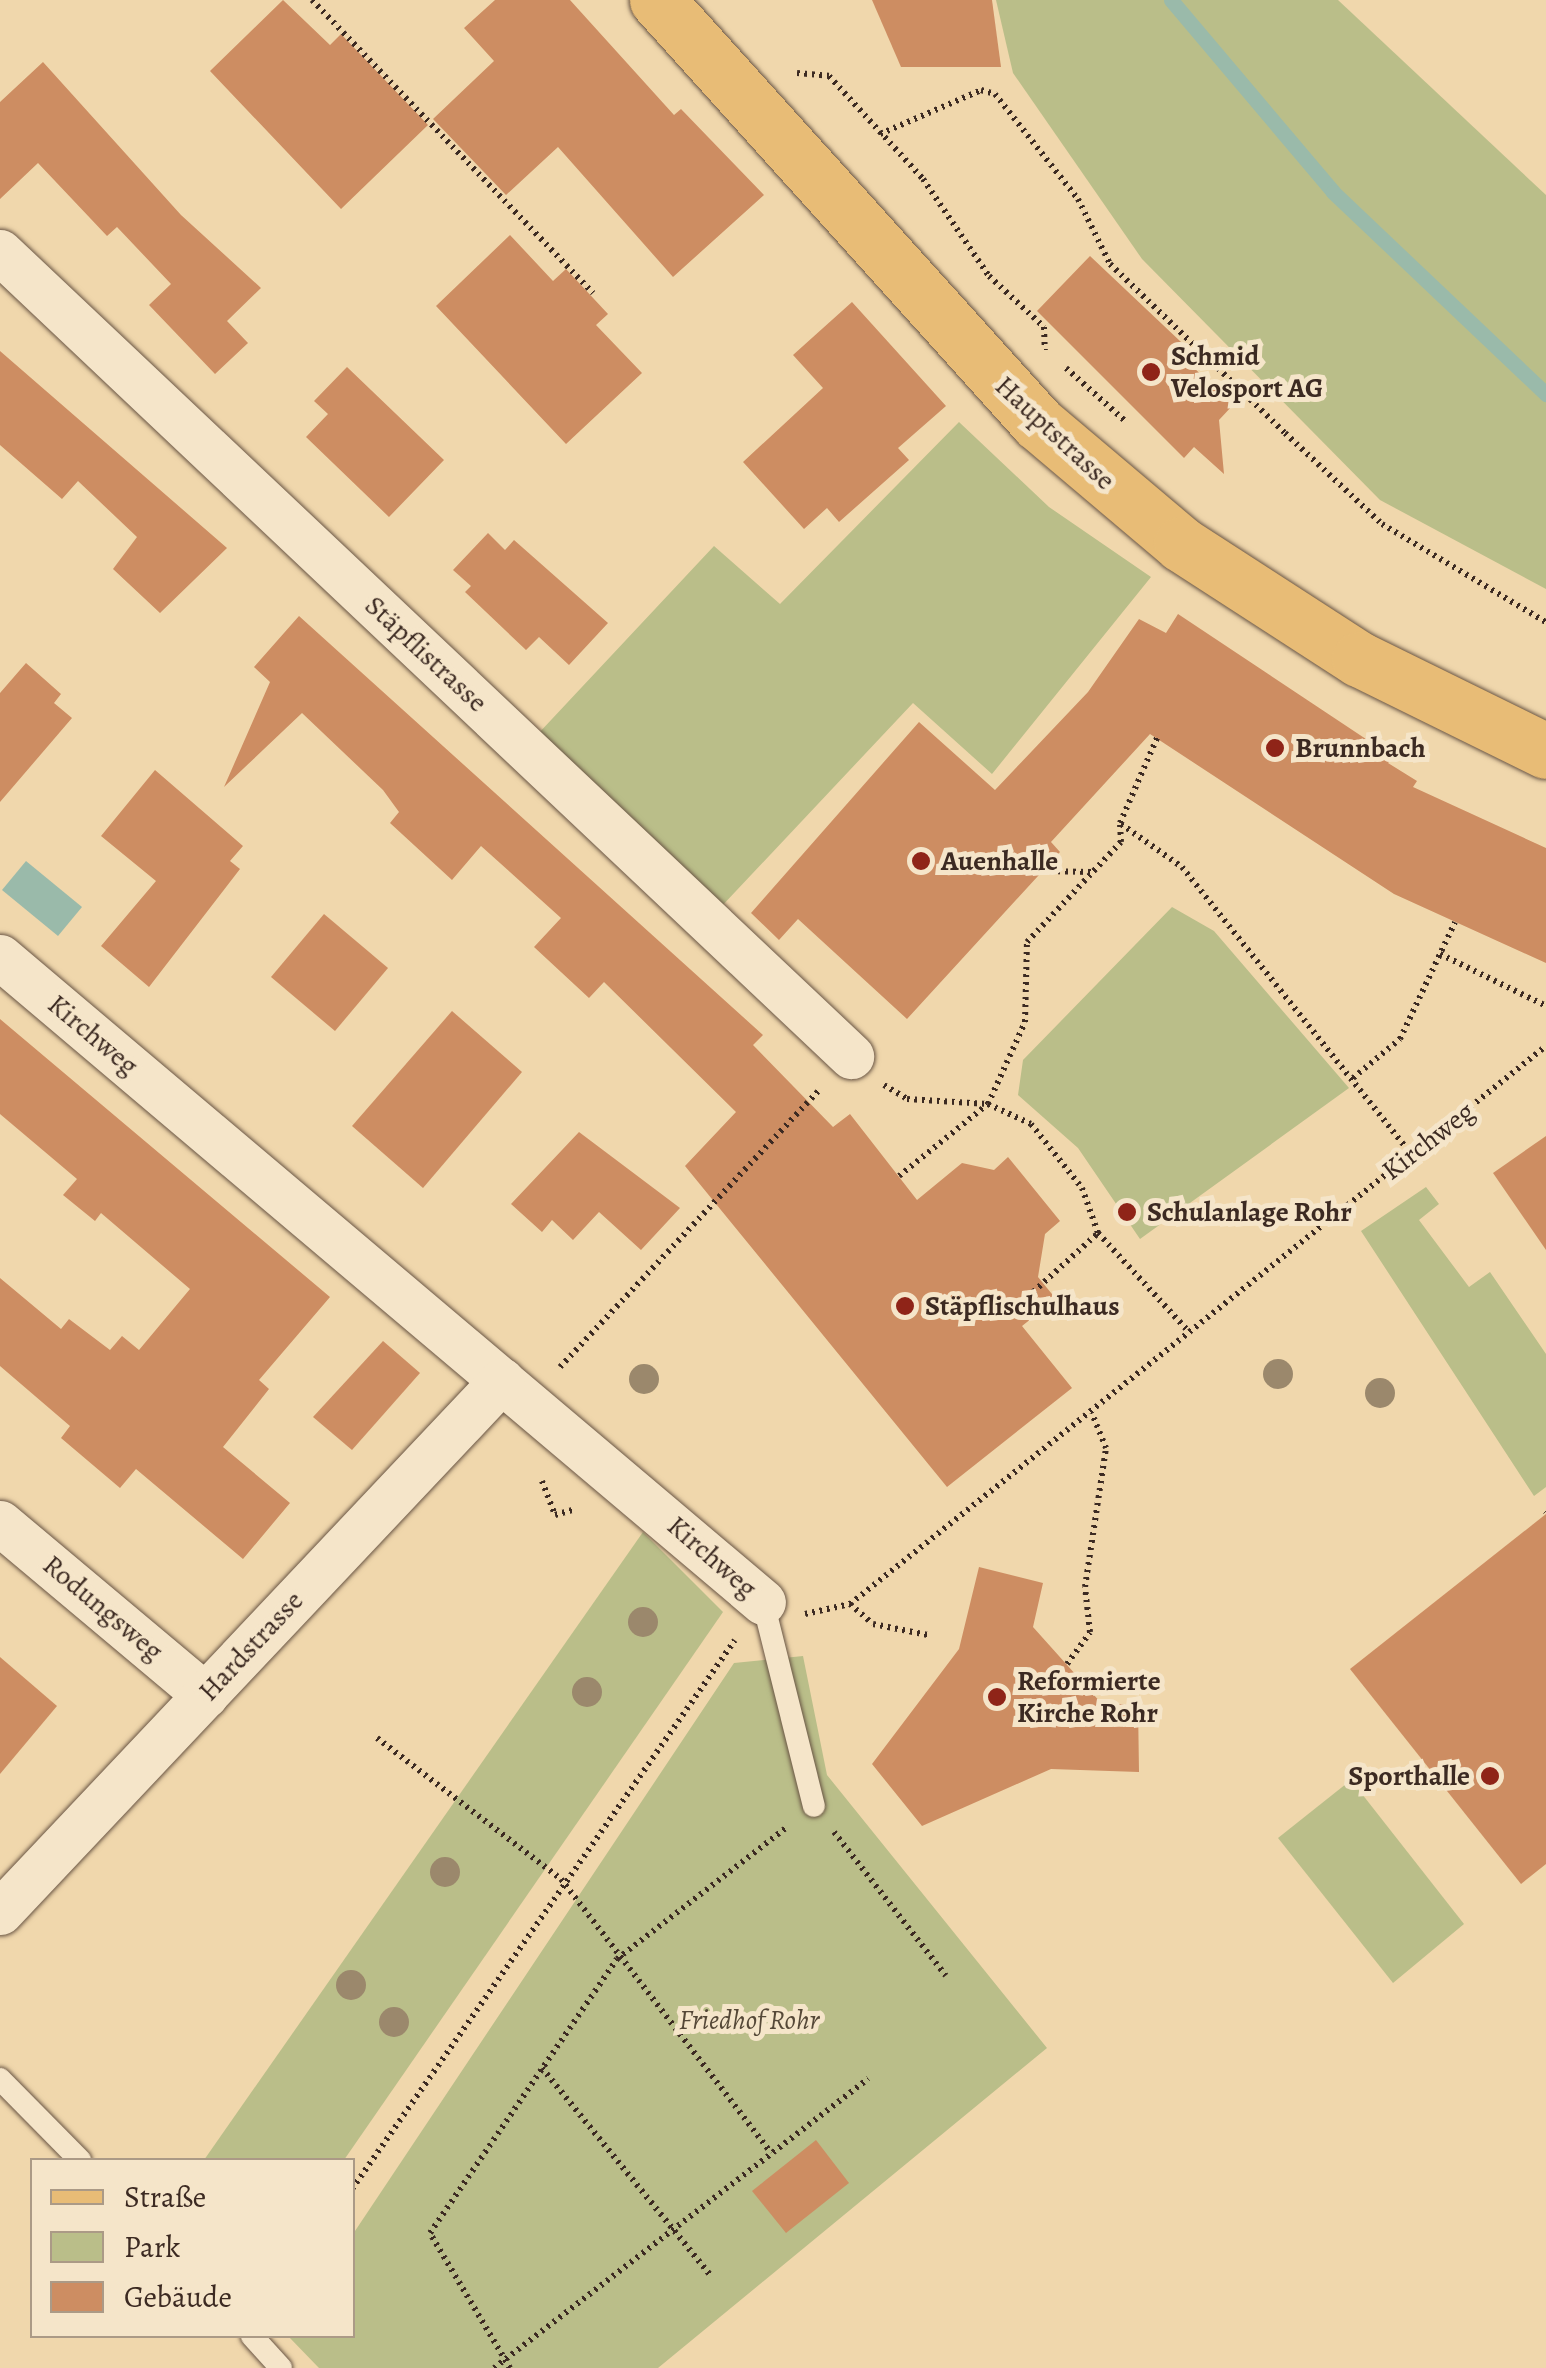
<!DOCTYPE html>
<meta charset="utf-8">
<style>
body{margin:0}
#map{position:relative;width:1546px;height:2368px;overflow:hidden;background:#f0d7ac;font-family:Alegreya,serif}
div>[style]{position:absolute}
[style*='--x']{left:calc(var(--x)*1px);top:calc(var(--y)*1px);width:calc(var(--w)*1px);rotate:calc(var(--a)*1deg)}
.green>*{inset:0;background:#babe89}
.water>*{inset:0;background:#9abaaa}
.stream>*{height:15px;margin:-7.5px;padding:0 7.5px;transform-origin:7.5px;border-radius:7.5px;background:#9abaaa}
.building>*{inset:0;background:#cd8d62}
.path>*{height:6px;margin-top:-3px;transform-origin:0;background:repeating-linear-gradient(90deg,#3c2a22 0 2.5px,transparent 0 7.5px)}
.roads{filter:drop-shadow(0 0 2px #695544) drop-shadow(0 0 2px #695544)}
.lane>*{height:22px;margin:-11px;padding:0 11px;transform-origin:11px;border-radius:11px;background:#f5e5c9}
.street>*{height:45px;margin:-22.5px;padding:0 22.5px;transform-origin:22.5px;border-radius:22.5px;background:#f5e5c9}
.primary>*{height:55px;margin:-27.5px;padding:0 27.5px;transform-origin:27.5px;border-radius:27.5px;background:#e8bc76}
.trees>*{width:30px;height:30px;margin:-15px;border-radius:50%;background:#9b886c}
.dots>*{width:28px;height:28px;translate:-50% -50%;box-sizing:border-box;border:5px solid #f5e5c9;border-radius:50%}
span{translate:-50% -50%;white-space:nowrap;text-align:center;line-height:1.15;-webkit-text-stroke:10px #f5e5c9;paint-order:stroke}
.poi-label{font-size:28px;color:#3c2a22;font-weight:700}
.left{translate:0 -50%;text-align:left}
.right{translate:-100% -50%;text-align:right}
.street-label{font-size:28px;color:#3c2a22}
.park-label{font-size:28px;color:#554837;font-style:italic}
.legend{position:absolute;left:30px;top:2158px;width:325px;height:180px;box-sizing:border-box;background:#f5e5c9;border:2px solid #ab9a86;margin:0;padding:12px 18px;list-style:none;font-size:30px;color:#3c2a22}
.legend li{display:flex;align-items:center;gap:20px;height:50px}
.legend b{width:50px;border:2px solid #ab9a86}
</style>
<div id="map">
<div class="green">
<i style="clip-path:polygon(996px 0,1338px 0,1546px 195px,1546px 589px,1380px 500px,1142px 259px,1013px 73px)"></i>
<i style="clip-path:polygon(959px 422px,1049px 507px,1151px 577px,992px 774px,913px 703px,720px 908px,537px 735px,714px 546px,780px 604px)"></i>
<i style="clip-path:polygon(1172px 907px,1214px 931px,1349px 1088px,1140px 1239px,1078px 1148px,1018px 1095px,1023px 1060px)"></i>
<i style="clip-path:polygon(1426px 1187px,1439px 1204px,1419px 1220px,1469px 1287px,1490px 1272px,1546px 1354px,1546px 1487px,1534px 1496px,1361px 1231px)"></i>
<i style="clip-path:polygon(643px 1532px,723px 1612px,344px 2160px,204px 2160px)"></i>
<i style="clip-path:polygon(803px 1656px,827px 1775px,1047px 2048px,658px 2368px,319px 2368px,288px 2336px,352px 2336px,353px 2234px,734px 1663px)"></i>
<i style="clip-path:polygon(1351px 1780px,1464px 1924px,1393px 1983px,1278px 1838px)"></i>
</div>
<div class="water">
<i style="clip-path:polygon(26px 861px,82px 907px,58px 936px,2px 890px)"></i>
</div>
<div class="stream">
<i style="--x:1171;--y:0;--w:251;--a:49.8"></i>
<i style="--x:1333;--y:192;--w:294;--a:43.5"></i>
</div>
<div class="building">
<i style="clip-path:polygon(283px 0,330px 45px,341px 34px,428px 125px,341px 209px,210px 71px)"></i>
<i style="clip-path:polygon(495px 0,570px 0,674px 115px,681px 109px,764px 195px,673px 277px,558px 147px,506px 195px,433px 119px,494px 61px,464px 28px)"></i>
<i style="clip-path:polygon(872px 0,992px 0,1001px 67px,901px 67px)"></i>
<i style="clip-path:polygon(43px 62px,181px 215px,261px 288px,227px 321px,248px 343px,215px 374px,149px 305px,171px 284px,117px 227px,107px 236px,38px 163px,0 199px,0 102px)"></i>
<i style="clip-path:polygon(510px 235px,553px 281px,566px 269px,608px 314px,596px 325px,642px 373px,566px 444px,436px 306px)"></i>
<i style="clip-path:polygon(1090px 256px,1199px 359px,1192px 366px,1233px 405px,1219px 420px,1224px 474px,1194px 447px,1184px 458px,1037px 311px)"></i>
<i style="clip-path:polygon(852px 302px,946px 406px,898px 448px,909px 460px,839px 522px,827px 508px,804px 529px,743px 462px,823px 388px,793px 355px)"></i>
<i style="clip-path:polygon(0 351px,227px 548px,160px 613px,113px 569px,137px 537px,78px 481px,62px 499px,0 445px)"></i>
<i style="clip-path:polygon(347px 367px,444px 460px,389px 517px,306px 437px,328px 414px,314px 401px)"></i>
<i style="clip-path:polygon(488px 533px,505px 550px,514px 540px,608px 623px,569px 665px,539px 637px,526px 650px,465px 592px,471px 586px,453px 570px)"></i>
<i style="clip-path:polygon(1178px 614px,1393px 757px,1388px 763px,1417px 781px,1413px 787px,1546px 848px,1546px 963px,1394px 894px,1150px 734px,1051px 842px,1060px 852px,907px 1019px,798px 919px,779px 940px,751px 913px,919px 722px,995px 790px,1088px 692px,1139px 619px,1166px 633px)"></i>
<i style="clip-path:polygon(299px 616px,763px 1035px,753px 1045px,833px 1127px,850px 1114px,917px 1200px,962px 1163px,994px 1170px,1008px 1157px,1060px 1221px,1045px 1234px,1038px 1277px,1056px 1299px,1022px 1326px,1072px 1388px,947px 1487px,685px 1166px,736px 1112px,604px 982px,589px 998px,534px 947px,561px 918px,481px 846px,452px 880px,390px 823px,399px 812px,383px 790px,302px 713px,224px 787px,270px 682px,254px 667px)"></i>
<i style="clip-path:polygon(26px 663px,61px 694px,54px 703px,72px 718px,0 802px,0 693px)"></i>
<i style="clip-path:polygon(155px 770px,243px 846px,230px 861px,240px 869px,149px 987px,101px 946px,156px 881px,101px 836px)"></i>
<i style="clip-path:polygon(324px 914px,388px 968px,335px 1031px,271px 977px)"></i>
<i style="clip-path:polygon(452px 1011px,522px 1072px,423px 1188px,352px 1126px)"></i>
<i style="clip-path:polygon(0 1019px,330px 1297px,259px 1380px,269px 1389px,223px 1447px,290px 1503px,243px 1559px,136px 1469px,120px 1488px,61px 1438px,70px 1426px,0 1366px,0 1278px,61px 1329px,69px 1319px,110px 1350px,122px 1336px,139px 1350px,190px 1289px,101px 1213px,95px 1221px,63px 1195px,77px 1179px,0 1114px)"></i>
<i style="clip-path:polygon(579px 1132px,680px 1208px,641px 1250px,599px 1212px,573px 1240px,552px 1220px,542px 1232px,511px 1204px)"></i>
<i style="clip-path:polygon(1546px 1136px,1546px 1250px,1493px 1173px)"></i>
<i style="clip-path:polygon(383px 1341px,420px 1373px,352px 1450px,313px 1417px)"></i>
<i style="clip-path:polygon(1546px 1514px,1546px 1864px,1521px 1884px,1350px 1669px)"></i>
<i style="clip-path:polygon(979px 1567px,1043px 1583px,1033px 1627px,1102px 1704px,1138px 1704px,1139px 1772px,1051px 1769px,922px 1826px,872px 1764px,959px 1649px)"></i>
<i style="clip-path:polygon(0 1657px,57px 1706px,0 1774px)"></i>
<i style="clip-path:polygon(816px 2140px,849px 2183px,786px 2233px,752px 2191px)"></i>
</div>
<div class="path">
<i style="--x:312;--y:0;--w:406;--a:46.2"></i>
<i style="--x:797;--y:73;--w:32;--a:5"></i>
<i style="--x:829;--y:76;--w:139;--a:47.6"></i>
<i style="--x:923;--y:179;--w:117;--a:55.8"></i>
<i style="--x:989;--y:276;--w:75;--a:42.8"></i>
<i style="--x:1044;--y:327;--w:23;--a:88"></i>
<i style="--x:880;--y:134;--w:110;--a:-23.5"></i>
<i style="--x:981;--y:90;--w:15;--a:16"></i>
<i style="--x:995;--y:94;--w:134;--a:51.7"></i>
<i style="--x:1078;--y:199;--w:72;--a:63.8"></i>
<i style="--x:1110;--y:264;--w:243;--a:44"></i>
<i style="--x:1285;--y:433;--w:133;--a:43.2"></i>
<i style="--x:1382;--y:524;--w:191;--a:30.9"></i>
<i style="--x:1066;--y:368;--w:78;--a:41.9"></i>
<i style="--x:1121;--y:824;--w:75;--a:35.2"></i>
<i style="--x:1182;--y:867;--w:370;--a:51.4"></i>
<i style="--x:1043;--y:871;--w:48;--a:1.2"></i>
<i style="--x:1440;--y:954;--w:118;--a:26.1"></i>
<i style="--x:1353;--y:1078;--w:61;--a:-39.7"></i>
<i style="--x:1400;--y:1039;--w:129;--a:-64.8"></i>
<i style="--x:884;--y:1085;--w:27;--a:31"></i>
<i style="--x:907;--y:1099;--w:81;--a:3.5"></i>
<i style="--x:988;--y:1104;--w:47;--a:24.9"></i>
<i style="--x:1031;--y:1124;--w:82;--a:51.4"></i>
<i style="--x:1082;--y:1188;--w:48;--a:70.4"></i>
<i style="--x:1098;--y:1233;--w:133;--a:47.4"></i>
<i style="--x:899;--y:1176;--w:114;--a:-39"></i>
<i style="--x:988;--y:1104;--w:90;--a:-65.7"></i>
<i style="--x:1025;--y:1022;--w:80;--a:-88.6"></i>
<i style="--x:1027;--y:942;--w:137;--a:-46.8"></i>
<i style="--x:1121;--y:842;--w:19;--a:-93"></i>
<i style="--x:1120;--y:823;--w:93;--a:-66.5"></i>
<i style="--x:1011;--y:1312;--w:118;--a:-42.2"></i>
<i style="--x:560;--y:1367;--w:378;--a:-46.9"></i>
<i style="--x:542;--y:1481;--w:36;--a:69"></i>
<i style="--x:555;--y:1515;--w:22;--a:-16"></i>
<i style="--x:1545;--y:1511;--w:1;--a:45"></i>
<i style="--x:850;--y:1604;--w:30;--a:41"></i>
<i style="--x:873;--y:1624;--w:56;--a:11.3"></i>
<i style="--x:805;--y:1614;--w:46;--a:-12.5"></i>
<i style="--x:850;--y:1604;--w:892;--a:-38.72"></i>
<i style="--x:1067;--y:1664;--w:39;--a:-54"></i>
<i style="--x:1090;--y:1632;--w:45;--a:-96.3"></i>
<i style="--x:1085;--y:1587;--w:141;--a:-81.4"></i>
<i style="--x:1106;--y:1448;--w:38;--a:-112"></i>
<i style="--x:377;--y:1738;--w:232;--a:37.5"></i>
<i style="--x:561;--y:1879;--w:345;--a:52.5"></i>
<i style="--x:834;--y:1832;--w:182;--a:52.1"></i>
<i style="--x:542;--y:2068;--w:269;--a:50.9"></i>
<i style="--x:352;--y:2189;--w:669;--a:-55.1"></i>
<i style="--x:494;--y:2368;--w:473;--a:-37.7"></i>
<i style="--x:510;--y:2368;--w:157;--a:-120.7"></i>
<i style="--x:430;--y:2233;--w:332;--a:-55.7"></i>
<i style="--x:617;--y:1959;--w:215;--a:-37.8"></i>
</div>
<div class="roads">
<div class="lane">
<i style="--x:763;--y:1602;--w:210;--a:76"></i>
<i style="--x:0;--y:2079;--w:114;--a:45.4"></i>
<i style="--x:252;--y:2336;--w:43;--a:47.8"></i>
</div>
<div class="street">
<i style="--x:0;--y:252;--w:1171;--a:43.37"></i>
<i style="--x:0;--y:957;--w:999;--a:40.21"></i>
<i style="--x:0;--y:1523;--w:268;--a:40"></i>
<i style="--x:0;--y:1912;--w:731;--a:-46.66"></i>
</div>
<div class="primary">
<i style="--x:657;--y:0;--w:569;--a:47.99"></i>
<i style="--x:1038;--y:423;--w:187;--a:40.2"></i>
<i style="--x:1181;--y:544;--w:212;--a:32.9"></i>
<i style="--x:1359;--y:659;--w:208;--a:26.2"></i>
</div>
</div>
<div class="trees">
<i style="left:1278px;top:1374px"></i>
<i style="left:644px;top:1379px"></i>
<i style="left:1380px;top:1393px"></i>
<i style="left:643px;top:1622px"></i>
<i style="left:587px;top:1692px"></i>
<i style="left:445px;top:1872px"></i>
<i style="left:351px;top:1985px"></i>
<i style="left:394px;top:2022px"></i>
</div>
<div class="dots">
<i style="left:1151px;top:372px;background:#8f2418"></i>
<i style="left:1275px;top:748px;background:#8f2418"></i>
<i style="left:921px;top:861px;background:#8f2418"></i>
<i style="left:1127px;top:1212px;background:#8f2418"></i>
<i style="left:905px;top:1306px;background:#8f2418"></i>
<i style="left:997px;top:1697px;background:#8f2418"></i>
<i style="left:1490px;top:1776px;background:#8f2418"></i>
</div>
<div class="poi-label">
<span class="left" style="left:1171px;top:372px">Schmid<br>Velosport AG</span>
<span class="left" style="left:1295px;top:748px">Brunnbach</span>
<span class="left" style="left:941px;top:861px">Auenhalle</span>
<span class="left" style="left:1147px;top:1212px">Schulanlage Rohr</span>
<span class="left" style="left:925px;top:1306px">Stäpflischulhaus</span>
<span class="left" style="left:1017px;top:1697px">Reformierte<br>Kirche Rohr</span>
<span class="right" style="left:1470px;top:1776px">Sporthalle</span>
</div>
<div class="street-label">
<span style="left:1055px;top:433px;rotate:43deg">Hauptstrasse</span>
<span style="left:426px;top:654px;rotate:43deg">Stäpflistrasse</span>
<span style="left:93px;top:1035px;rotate:40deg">Kirchweg</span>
<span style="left:1428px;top:1141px;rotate:-38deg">Kirchweg</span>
<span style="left:712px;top:1557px;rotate:41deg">Kirchweg</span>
<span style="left:103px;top:1608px;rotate:40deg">Rodungsweg</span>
<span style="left:251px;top:1646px;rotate:-47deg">Hardstrasse</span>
</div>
<div class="park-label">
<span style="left:749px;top:2020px">Friedhof Rohr</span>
</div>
<ul class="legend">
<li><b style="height:12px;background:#e8bc76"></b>Straße</li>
<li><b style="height:28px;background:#babe89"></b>Park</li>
<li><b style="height:28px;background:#cd8d62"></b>Gebäude</li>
</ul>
</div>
